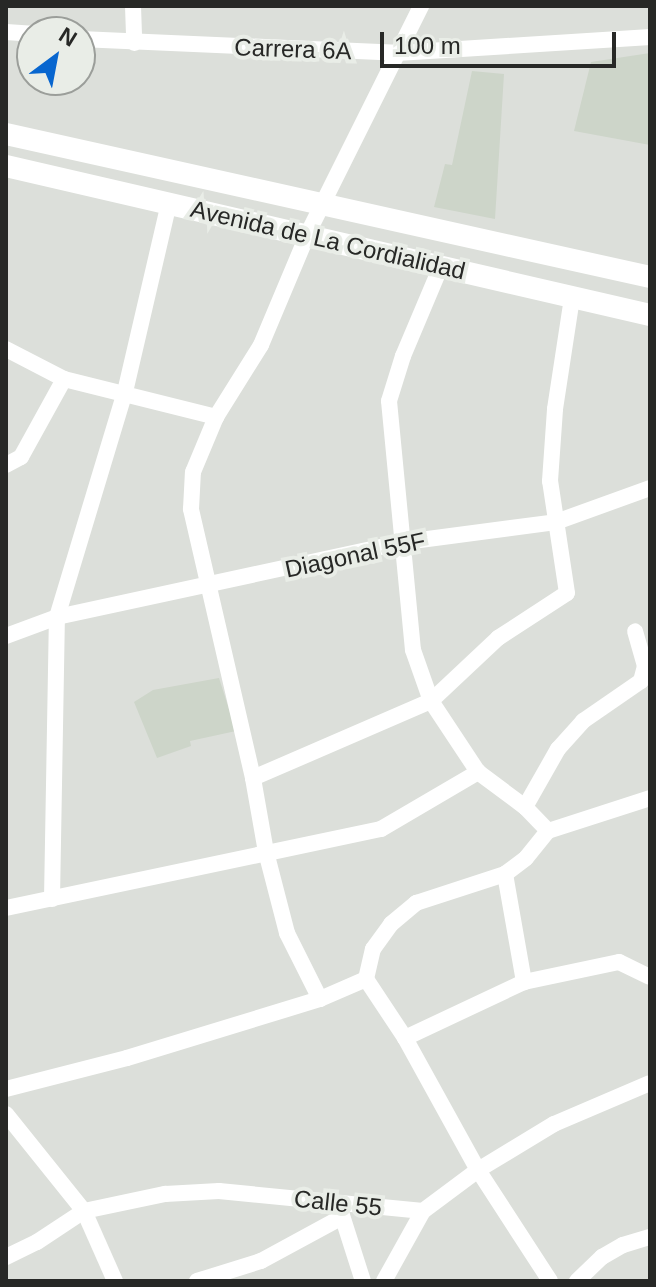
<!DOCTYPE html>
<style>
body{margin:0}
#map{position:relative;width:656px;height:1287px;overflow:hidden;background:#dcdfda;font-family:Helvetica,sans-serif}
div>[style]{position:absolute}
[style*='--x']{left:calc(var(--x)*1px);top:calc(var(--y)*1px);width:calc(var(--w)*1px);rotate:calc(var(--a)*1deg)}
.built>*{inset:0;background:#cdd5c9}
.minor>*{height:16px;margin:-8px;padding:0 8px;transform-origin:8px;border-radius:8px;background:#fff}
.major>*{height:22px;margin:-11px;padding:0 11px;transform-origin:11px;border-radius:11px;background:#fff}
span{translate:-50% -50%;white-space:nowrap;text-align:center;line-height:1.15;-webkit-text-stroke:8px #e9ede7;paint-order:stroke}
.street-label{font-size:24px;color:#272826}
.frame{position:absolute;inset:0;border:8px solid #272826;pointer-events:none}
.north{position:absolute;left:16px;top:16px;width:80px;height:80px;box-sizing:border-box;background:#e9ede7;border:2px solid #9b9e9a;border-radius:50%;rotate:32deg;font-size:22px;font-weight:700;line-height:32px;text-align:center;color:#272826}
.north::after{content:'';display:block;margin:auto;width:28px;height:36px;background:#0866cf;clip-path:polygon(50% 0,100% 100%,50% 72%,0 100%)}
.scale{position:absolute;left:380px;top:32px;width:236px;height:36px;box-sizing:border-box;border:4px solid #272826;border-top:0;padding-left:10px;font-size:24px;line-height:28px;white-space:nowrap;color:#272826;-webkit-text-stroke:6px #e9ede7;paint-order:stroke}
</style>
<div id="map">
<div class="built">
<i style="clip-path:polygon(650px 53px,650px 145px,574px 131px,591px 62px)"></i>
<i style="clip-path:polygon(472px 71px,504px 74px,495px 219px,434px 207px,445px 164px,452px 165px)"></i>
<i style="clip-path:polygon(219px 678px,236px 731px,190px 741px,191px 746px,157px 758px,134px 702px,153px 690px)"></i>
</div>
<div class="minor">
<i style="--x:133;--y:6;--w:37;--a:88"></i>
<i style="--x:6;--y:32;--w:26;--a:4"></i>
<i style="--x:80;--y:39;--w:317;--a:2.5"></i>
<i style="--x:397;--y:53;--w:254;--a:-3.6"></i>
<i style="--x:441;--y:266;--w:98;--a:112.9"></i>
<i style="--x:403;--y:356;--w:47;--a:107.3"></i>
<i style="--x:389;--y:401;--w:250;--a:84.5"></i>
<i style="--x:413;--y:650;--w:54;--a:70.6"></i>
<i style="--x:431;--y:701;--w:85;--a:56.5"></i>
<i style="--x:478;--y:772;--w:59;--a:36.7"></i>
<i style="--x:525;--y:807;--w:33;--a:46"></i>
<i style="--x:6;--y:349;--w:65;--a:27.3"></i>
<i style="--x:64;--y:379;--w:157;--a:14"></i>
<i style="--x:6;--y:465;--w:17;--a:-28"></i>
<i style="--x:21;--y:457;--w:89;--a:-61.1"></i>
<i style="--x:6;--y:636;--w:54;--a:-20.4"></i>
<i style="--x:57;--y:617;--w:356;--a:-12.2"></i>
<i style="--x:405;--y:542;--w:152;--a:-7.5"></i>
<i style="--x:556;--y:522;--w:100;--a:-19.9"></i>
<i style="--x:253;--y:778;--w:194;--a:-23.4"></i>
<i style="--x:431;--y:701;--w:92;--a:-43.2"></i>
<i style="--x:498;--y:638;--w:82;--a:-33.1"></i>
<i style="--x:567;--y:593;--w:113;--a:-98.6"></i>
<i style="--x:550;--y:481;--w:72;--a:-86"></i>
<i style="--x:555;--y:409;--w:112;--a:-81.3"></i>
<i style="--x:525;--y:807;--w:67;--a:-60.4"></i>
<i style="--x:558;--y:749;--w:38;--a:-48"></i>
<i style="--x:583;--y:721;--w:70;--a:-34.6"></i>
<i style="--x:641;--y:681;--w:16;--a:-75"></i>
<i style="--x:645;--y:666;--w:36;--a:-106"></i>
<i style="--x:505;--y:874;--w:110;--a:80"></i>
<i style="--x:52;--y:899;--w:282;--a:-89"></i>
<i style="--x:57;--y:617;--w:235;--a:-73.2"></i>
<i style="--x:125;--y:392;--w:194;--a:-76.9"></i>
<i style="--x:6;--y:908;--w:383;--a:-11.9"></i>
<i style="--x:381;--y:829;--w:113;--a:-30.4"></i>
<i style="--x:366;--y:979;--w:31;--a:-77"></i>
<i style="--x:373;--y:949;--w:31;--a:-54"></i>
<i style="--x:391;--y:924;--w:33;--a:-40"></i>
<i style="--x:416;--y:903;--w:94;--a:-18"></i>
<i style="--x:505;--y:874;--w:26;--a:-37"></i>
<i style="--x:526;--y:858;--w:35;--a:-51"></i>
<i style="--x:548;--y:831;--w:107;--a:-17.9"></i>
<i style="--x:366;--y:979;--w:71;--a:56.5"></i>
<i style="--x:405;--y:1038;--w:151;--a:61.1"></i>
<i style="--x:478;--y:1170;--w:132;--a:57"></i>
<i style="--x:320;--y:999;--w:74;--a:-116.6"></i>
<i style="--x:287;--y:933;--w:84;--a:-104.5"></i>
<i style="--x:266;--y:852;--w:75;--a:-100"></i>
<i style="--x:253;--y:778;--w:276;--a:-103"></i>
<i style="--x:191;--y:509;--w:37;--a:-87"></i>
<i style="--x:193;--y:472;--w:60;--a:-67.3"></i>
<i style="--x:216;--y:417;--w:85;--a:-58"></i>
<i style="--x:261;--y:345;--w:121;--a:-67.2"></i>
<i style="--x:308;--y:233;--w:254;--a:-63.5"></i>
<i style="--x:405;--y:1038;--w:132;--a:-25.2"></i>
<i style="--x:524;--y:982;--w:97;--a:-11.9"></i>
<i style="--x:619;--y:962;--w:34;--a:26"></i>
<i style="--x:6;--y:1089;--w:125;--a:-14.4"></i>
<i style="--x:127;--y:1058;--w:202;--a:-17"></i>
<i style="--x:320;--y:999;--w:50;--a:-23.5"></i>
<i style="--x:6;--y:1114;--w:124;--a:51.2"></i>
<i style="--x:84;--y:1211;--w:77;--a:66.1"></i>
<i style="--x:339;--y:1206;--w:79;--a:72.3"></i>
<i style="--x:6;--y:1257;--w:34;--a:-26"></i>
<i style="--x:37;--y:1242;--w:56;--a:-33.4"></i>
<i style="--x:84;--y:1211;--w:83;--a:-11.9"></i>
<i style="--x:165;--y:1194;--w:54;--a:-3.2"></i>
<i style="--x:219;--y:1191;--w:205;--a:5.6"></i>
<i style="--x:423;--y:1211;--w:69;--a:-36.7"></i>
<i style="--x:478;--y:1170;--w:89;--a:-31.2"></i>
<i style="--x:554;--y:1124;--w:104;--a:-23.1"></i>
<i style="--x:197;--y:1281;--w:67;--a:-17.4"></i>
<i style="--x:261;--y:1261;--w:92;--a:-28.5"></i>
<i style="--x:384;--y:1281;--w:80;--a:-60.9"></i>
<i style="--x:577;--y:1281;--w:35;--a:-44"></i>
<i style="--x:602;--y:1257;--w:24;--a:-30"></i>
<i style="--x:623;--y:1245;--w:28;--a:-17"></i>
</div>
<div class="major">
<i style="--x:6;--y:134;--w:660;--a:12.52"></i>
<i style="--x:6;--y:166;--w:661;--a:13.03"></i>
</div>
<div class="street-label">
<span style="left:293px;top:49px;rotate:2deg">Carrera 6A</span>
<span style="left:328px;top:240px;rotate:13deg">Avenida de La Cordialidad</span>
<span style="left:355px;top:555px;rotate:-12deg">Diagonal 55F</span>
<span style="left:338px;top:1203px;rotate:6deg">Calle 55</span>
</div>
<div class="frame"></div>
<div class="north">N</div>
<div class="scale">100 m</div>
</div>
